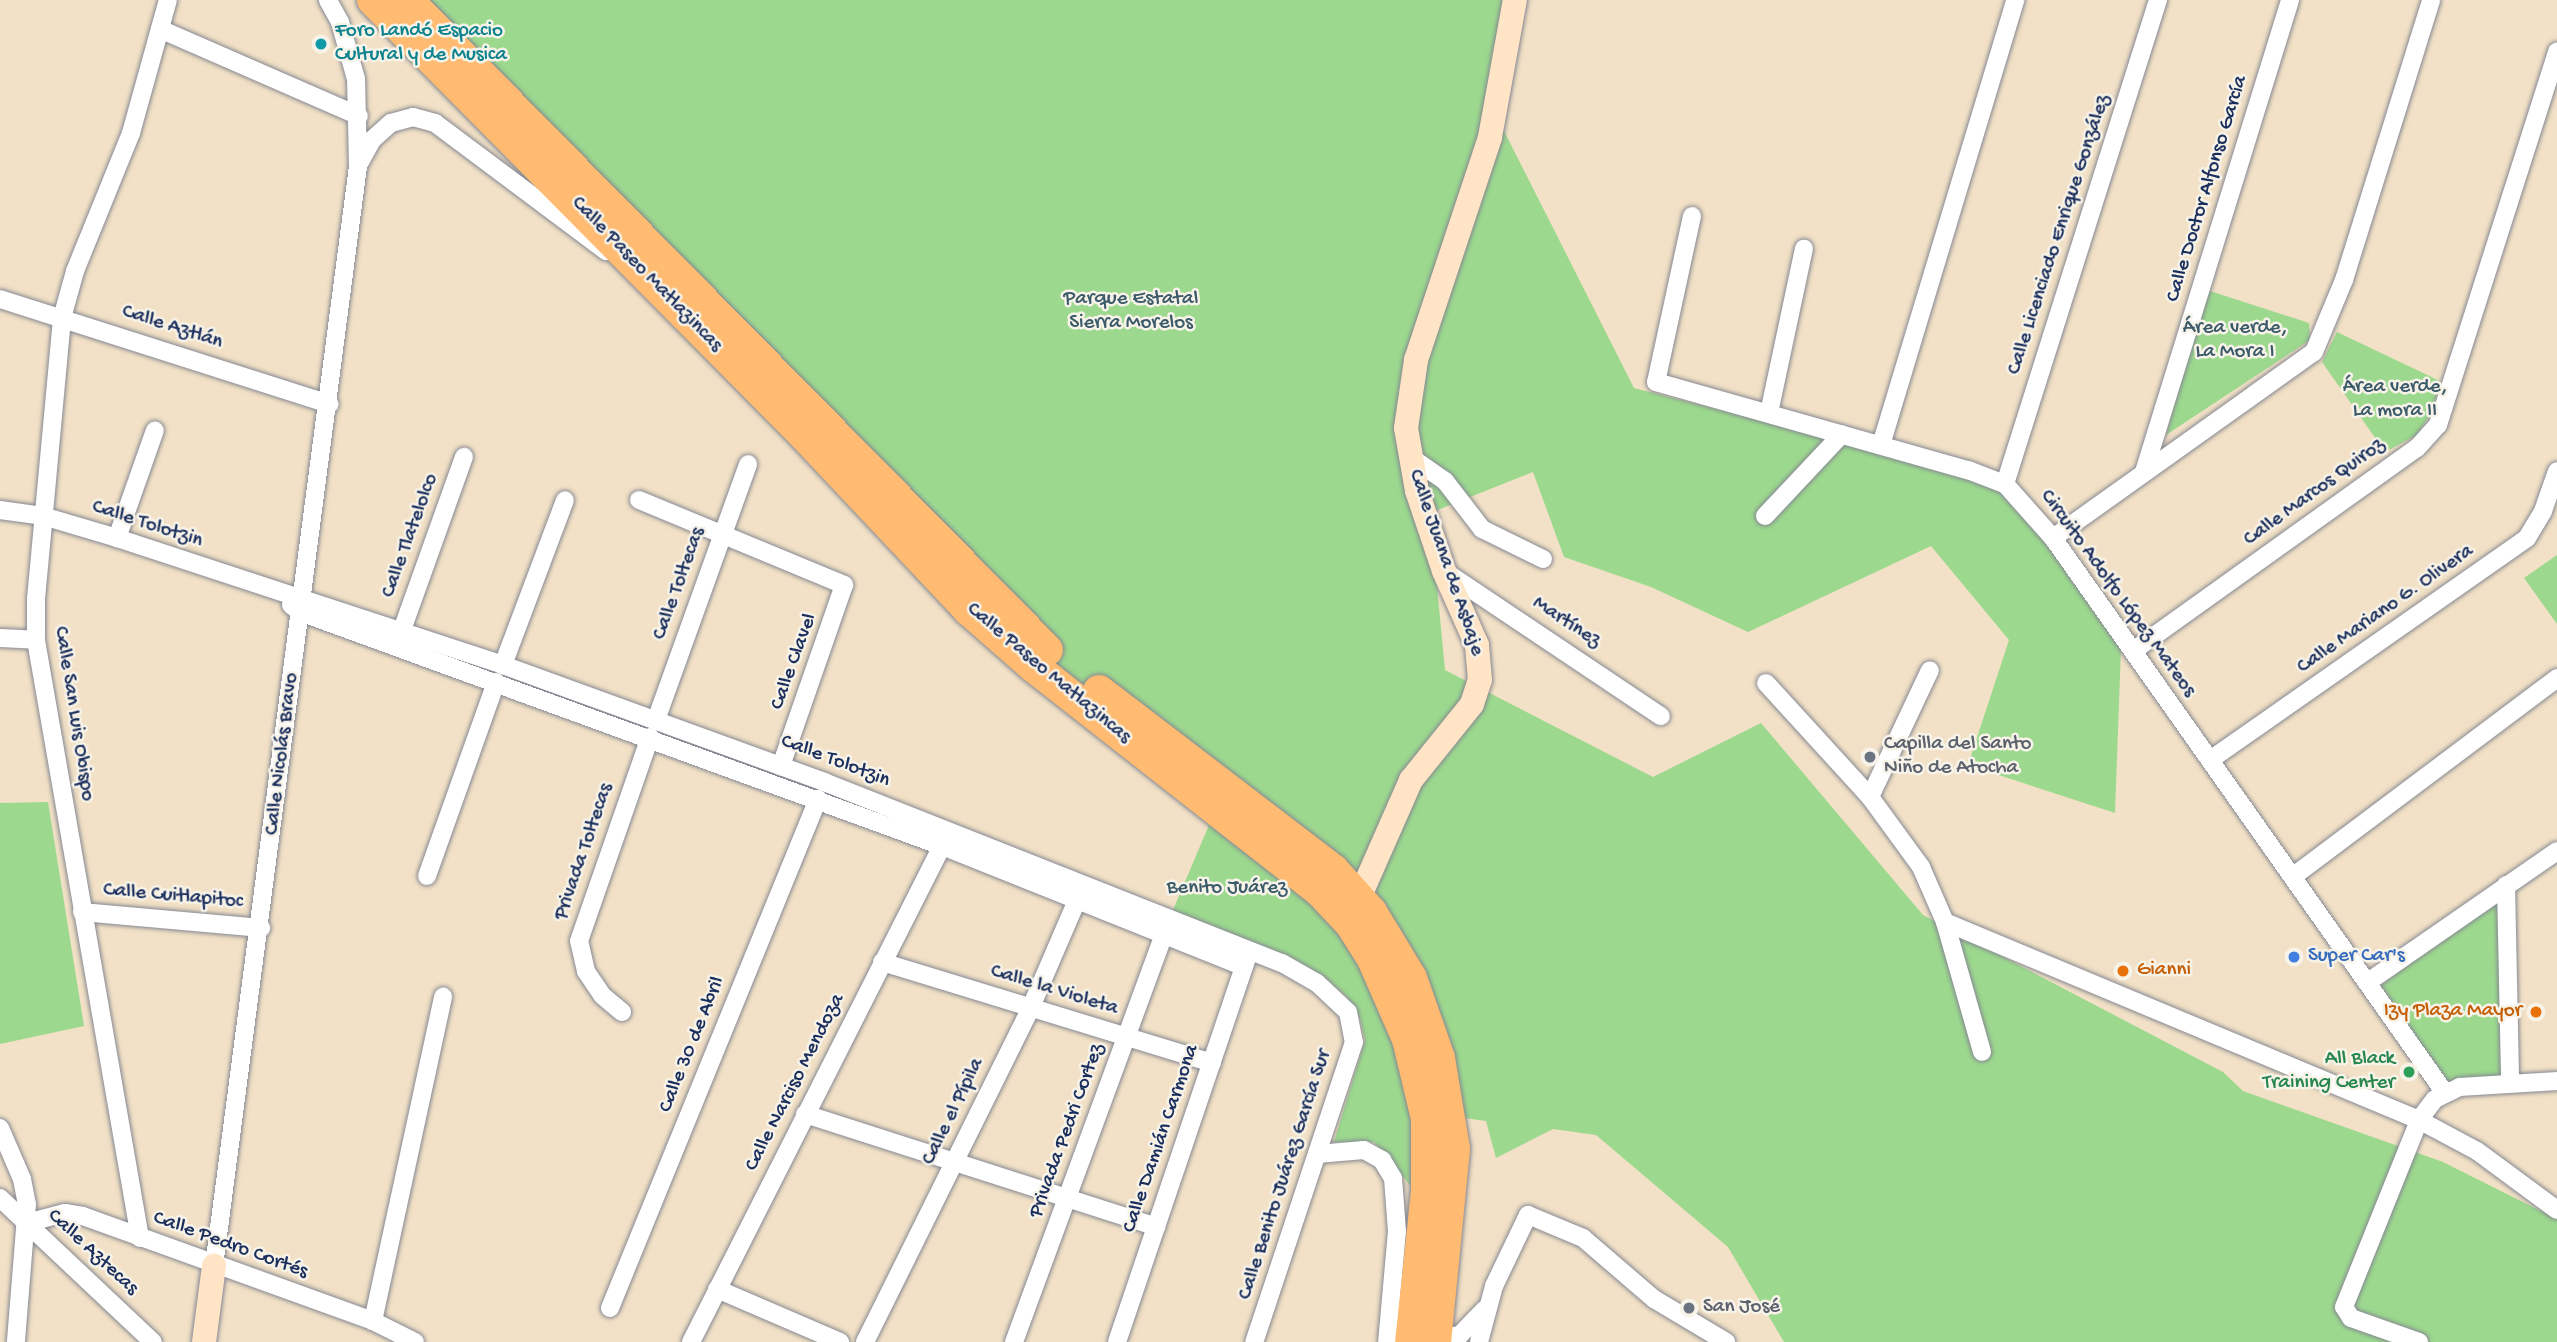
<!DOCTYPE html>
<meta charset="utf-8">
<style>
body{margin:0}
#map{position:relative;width:2557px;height:1342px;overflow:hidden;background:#f2e1c6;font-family:"Gochi Hand",sans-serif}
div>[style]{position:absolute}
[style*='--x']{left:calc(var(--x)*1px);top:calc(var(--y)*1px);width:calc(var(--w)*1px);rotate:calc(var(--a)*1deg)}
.green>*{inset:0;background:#9cd98e}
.roads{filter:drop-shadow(0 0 2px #868892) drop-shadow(0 0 2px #868892)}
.street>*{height:18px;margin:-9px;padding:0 9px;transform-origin:9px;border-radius:9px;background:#fff}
.secondary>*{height:24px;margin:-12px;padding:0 12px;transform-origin:12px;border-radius:12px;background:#ffe4c6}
.highway>*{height:32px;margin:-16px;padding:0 16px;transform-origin:16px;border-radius:16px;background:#febb71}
.dots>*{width:19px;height:19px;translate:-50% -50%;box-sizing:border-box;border:4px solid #f7f3e8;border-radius:50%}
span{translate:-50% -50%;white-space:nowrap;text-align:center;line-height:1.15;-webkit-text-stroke:5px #f7f3e8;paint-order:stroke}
.culture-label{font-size:21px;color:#0d838f}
.left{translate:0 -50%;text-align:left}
.street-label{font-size:21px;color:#1b2f5e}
.park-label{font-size:21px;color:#3b5a6a}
.worship-label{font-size:21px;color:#5b616d}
.shop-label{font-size:21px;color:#366cbe}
.food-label{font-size:21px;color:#c56008}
.right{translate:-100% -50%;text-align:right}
.leisure-label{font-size:21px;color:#27864d}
</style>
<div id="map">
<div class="green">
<i style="clip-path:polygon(407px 0,1514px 0,1500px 123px,1634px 388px,1994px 480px,2043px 536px,2121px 648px,2115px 813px,1968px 765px,2009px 640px,1931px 546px,1748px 632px,1651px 587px,1564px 557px,1533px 472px,1430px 513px,1445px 670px,1653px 777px,1761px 723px,1923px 915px,2223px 1072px,2243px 1091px,2443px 1162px,2557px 1219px,2557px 1342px,1784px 1342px,1728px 1247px,1596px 1135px,1553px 1129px,1496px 1158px,1486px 1121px,1464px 1118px,1417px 987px,1033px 657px)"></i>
<i style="clip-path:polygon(2207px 290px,2309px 323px,2310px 340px,2166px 435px)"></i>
<i style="clip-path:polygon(2337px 332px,2440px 381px,2432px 412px,2417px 435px,2385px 452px,2322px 362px)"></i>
<i style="clip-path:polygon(2557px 555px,2557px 624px,2524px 578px)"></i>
<i style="clip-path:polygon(48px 802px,84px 1026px,0 1044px,0 803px)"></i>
<i style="clip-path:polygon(1209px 825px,1313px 905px,1337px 931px,1363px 971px,1390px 1025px,1416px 1142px,1414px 1190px,1374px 1142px,1334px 1142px,1365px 1040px,1360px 1019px,1347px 997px,1323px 976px,1292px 958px,1173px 910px)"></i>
<i style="clip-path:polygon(2497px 901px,2503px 1076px,2447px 1082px,2381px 985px)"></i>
</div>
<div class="roads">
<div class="street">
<i style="--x:160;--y:29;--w:217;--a:23.6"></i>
<i style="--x:360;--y:162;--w:26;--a:-61"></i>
<i style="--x:373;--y:139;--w:24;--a:-42"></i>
<i style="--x:391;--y:123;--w:23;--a:-15"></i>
<i style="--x:413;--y:117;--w:23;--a:15"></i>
<i style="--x:435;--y:123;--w:214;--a:36.8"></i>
<i style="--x:1692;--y:216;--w:170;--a:102.2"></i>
<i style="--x:1656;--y:382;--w:324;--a:15.8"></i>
<i style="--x:1968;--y:470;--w:40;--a:21"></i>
<i style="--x:2005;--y:484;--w:72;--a:48.4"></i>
<i style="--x:2053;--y:538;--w:679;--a:54.77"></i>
<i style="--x:0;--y:299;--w:346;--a:17.7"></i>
<i style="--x:1769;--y:413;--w:168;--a:-78"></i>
<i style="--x:1881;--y:445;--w:465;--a:-73.2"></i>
<i style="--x:1409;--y:456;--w:44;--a:34.8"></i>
<i style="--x:1445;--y:481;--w:61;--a:52.4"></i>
<i style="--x:1482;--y:529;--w:68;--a:26.2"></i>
<i style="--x:2144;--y:472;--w:494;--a:-72.8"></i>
<i style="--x:2005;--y:484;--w:508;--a:-72.46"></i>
<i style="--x:639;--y:500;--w:222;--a:22.5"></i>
<i style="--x:844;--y:585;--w:192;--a:109.2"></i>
<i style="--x:0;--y:510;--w:43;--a:7.9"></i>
<i style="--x:43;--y:516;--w:77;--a:16.6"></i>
<i style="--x:117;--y:538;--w:406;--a:18.2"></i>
<i style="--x:503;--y:665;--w:342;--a:20"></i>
<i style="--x:824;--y:782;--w:492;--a:21.6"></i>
<i style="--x:1282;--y:963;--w:40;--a:29.7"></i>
<i style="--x:1317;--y:983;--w:42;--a:43.1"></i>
<i style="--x:1348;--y:1012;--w:31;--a:79"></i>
<i style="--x:1354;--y:1042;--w:316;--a:108.4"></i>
<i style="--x:1765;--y:516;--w:112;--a:-46.8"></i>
<i style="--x:117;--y:538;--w:114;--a:-70.6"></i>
<i style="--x:2053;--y:538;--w:320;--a:-35.5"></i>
<i style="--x:2314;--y:352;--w:78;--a:-67.4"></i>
<i style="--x:2344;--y:280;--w:293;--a:-72.7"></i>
<i style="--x:1444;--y:571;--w:261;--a:33.8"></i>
<i style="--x:291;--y:605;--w:11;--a:38"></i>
<i style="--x:300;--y:612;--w:683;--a:20.03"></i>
<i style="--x:942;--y:846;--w:325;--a:21.8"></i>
<i style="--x:402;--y:630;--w:184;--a:-70.3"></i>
<i style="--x:0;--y:638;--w:36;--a:3"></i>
<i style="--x:2133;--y:651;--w:349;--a:-35.6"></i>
<i style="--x:2417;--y:448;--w:31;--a:-48"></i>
<i style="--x:2438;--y:425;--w:392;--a:-72.3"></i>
<i style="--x:503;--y:665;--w:176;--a:-69.4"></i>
<i style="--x:1766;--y:683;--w:154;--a:47.6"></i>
<i style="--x:1870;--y:797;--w:87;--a:53.9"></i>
<i style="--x:1921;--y:867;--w:60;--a:66.4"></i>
<i style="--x:1945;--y:922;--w:135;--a:74.1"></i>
<i style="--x:656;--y:720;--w:272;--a:-70.2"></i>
<i style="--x:2210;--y:760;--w:387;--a:-35"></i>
<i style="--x:2527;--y:538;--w:31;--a:-59"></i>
<i style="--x:2543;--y:511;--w:42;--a:-70.7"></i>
<i style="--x:1870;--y:797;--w:140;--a:-64.7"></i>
<i style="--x:2295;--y:875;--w:328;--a:-36.9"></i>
<i style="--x:427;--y:876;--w:206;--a:-70.4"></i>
<i style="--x:2506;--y:885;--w:197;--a:88.8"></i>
<i style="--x:82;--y:912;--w:180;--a:5.1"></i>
<i style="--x:1945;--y:922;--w:514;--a:22.67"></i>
<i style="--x:2419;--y:1120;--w:66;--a:28.1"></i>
<i style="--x:2477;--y:1151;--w:99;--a:36.4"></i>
<i style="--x:882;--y:962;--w:345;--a:17"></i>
<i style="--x:2368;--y:982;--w:230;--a:-34.7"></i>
<i style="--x:622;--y:1012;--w:26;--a:-140"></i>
<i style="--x:602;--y:995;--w:29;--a:-124"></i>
<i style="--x:586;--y:971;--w:31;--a:-103"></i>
<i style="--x:579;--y:941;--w:216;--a:-70.8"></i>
<i style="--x:805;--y:1114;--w:369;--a:17.8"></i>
<i style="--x:0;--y:1128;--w:56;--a:66.7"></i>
<i style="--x:22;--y:1179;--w:25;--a:79"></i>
<i style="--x:27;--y:1204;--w:138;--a:94.6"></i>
<i style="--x:1317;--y:1154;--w:47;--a:-4.9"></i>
<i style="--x:1364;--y:1150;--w:21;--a:29"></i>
<i style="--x:1382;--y:1160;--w:21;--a:59"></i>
<i style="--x:1393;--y:1178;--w:53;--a:85.7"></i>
<i style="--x:1397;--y:1231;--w:111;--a:95.1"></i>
<i style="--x:0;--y:1198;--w:210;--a:43.3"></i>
<i style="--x:27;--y:1223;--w:39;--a:-15"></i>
<i style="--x:65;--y:1213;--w:18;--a:9"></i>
<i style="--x:83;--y:1216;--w:308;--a:19.9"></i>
<i style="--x:373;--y:1321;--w:47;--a:26.6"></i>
<i style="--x:140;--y:1238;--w:607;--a:-99.87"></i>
<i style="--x:36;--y:640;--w:41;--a:-90"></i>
<i style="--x:36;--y:599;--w:282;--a:-84.7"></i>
<i style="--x:62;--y:318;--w:49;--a:-74.5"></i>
<i style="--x:75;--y:271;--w:149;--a:-67.9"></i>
<i style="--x:131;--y:133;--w:138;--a:-74.5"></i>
<i style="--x:214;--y:1266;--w:1109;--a:-82.54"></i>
<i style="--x:358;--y:166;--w:87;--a:-91.3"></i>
<i style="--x:356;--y:79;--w:59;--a:-105.7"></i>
<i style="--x:340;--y:22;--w:25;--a:-119"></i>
<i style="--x:717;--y:1289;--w:134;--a:23.3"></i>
<i style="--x:610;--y:1308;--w:550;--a:-67.77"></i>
<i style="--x:373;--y:1321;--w:332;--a:-77.8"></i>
<i style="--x:1429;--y:1340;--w:31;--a:-9"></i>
<i style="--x:1460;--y:1335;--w:35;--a:-46"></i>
<i style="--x:691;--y:1342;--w:556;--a:-63.16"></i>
<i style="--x:865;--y:1342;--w:374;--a:-63.6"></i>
<i style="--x:1031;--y:1007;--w:116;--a:-66.7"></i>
<i style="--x:1014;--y:1342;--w:434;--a:-69.8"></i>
<i style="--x:1117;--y:1342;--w:405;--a:-71.3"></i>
<i style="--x:1479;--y:1342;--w:58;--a:-75"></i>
<i style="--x:1494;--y:1286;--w:79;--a:-64.4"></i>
<i style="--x:1528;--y:1215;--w:60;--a:22.7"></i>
<i style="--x:1583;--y:1238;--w:94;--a:40.7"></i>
<i style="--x:1654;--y:1299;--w:84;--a:30.8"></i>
<i style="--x:2419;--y:1342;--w:72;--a:-160.6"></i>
<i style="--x:2351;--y:1318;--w:13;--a:-122"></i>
<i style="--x:2344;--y:1307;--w:201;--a:-68.1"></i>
<i style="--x:2419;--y:1120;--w:26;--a:-53"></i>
<i style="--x:2435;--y:1099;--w:28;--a:-26"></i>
<i style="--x:2460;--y:1087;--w:97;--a:-3.5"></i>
</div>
<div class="secondary">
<i style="--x:1359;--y:898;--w:129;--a:-66.2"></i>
<i style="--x:1411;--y:780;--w:97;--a:-51.2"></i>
<i style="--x:1472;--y:704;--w:25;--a:-72"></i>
<i style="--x:1480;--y:680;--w:35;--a:-95"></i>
<i style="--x:1477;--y:645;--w:81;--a:-114"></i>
<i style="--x:1444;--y:571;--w:84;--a:-108.6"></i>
<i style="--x:1417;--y:491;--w:64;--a:-99.9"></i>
<i style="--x:1406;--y:428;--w:69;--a:-81.6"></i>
<i style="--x:1416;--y:360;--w:235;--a:-71.6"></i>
<i style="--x:1490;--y:137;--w:139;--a:-79.7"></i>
<i style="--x:204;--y:1342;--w:77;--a:-82.5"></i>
</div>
<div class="highway">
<i style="--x:373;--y:0;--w:615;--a:45.26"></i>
<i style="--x:806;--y:437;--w:238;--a:46.7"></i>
<i style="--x:969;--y:610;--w:85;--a:41.2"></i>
<i style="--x:1033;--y:666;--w:363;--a:38.1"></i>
<i style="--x:1319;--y:890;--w:47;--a:46.7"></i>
<i style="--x:1351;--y:924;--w:41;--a:57.8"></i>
<i style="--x:1373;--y:959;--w:87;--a:66.4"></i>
<i style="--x:1408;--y:1039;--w:82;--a:76.6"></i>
<i style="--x:1427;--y:1119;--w:72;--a:90"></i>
<i style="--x:1427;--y:1191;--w:152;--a:96"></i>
<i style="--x:407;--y:0;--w:912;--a:45.44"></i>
<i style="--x:1099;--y:691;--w:295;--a:37.4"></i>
<i style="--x:1333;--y:870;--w:57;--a:47.9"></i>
<i style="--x:1371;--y:912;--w:77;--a:58.8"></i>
<i style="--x:1411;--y:978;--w:85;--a:70.7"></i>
<i style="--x:1439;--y:1058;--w:92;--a:80.6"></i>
<i style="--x:1454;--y:1149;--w:194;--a:95.6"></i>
</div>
</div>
<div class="dots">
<i style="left:321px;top:44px;background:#0f9aa8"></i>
<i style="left:1870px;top:757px;background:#6b7280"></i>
<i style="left:2294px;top:957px;background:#3f7fe0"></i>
<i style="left:2123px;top:971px;background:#e8710a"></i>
<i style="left:2536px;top:1012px;background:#e8710a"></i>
<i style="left:2409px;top:1072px;background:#2e9e5b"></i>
<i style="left:1689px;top:1308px;background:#6b7280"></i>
</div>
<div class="culture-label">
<span class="left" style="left:335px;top:44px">Foro Landó Espacio<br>Cultural y de Musica</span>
</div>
<div class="street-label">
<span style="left:2208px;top:189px;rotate:-73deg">Calle Doctor Alfonso García</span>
<span style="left:2060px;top:235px;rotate:-72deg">Calle Licenciado Enrique González</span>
<span style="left:646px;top:275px;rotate:46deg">Calle Paseo Matlazincas</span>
<span style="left:172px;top:328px;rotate:18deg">Calle Aztlán</span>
<span style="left:2315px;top:493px;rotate:-36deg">Calle Marcos Quiroz</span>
<span style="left:147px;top:525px;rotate:18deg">Calle Tolotzin</span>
<span style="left:411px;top:536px;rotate:-70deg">Calle Tlatelolco</span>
<span style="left:1445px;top:563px;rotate:71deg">Calle Juana de Asbaje</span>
<span style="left:680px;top:584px;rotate:-70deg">Calle Toltecas</span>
<span style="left:2117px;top:594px;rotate:54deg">Circuito Adolfo López Mateos</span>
<span style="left:2386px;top:610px;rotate:-35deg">Calle Mariano G. Olivera</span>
<span style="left:1566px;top:623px;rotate:33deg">Martínez</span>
<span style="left:795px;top:662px;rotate:-70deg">Calle Clavel</span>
<span style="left:1048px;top:674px;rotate:40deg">Calle Paseo Matlazincas</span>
<span style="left:73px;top:714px;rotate:81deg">Calle San Luis Obispo</span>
<span style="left:283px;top:754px;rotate:-83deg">Calle Nicolás Bravo</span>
<span style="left:835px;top:762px;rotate:21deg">Calle Tolotzin</span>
<span style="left:585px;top:852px;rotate:-71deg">Privada Toltecas</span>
<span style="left:173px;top:897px;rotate:5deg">Calle Cuitlapitoc</span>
<span style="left:1054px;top:991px;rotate:17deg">Calle la Violeta</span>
<span style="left:693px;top:1045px;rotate:-68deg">Calle 30 de Abril</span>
<span style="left:796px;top:1083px;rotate:-63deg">Calle Narciso Mendoza</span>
<span style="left:954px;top:1112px;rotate:-64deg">Calle el Pípila</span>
<span style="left:1068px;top:1131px;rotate:-70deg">Privada Pedri Cortez</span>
<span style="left:1162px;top:1139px;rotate:-71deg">Calle Damián Carmona</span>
<span style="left:1286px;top:1175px;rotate:-72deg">Calle Benito Juárez García Sur</span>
<span style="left:230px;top:1246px;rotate:20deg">Calle Pedro Cortés</span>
<span style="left:92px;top:1253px;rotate:43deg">Calle Aztecas</span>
</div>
<div class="park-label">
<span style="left:1131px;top:312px">Parque Estatal<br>Sierra Morelos</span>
<span style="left:2235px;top:341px">Área verde,<br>La Mora I</span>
<span style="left:2395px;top:400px">Área verde,<br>La mora II</span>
<span style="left:1227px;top:889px">Benito Juárez</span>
</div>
<div class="worship-label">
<span class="left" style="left:1884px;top:757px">Capilla del Santo<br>Niño de Atocha</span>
<span class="left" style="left:1703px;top:1308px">San José</span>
</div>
<div class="shop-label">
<span class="left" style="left:2308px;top:957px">Super Car's</span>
</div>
<div class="food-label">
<span class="left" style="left:2137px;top:971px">Gianni</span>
<span class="right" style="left:2522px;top:1012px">Izy Plaza Mayor</span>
</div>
<div class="leisure-label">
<span class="right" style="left:2395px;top:1072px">All Black<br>Training Center</span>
</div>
</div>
